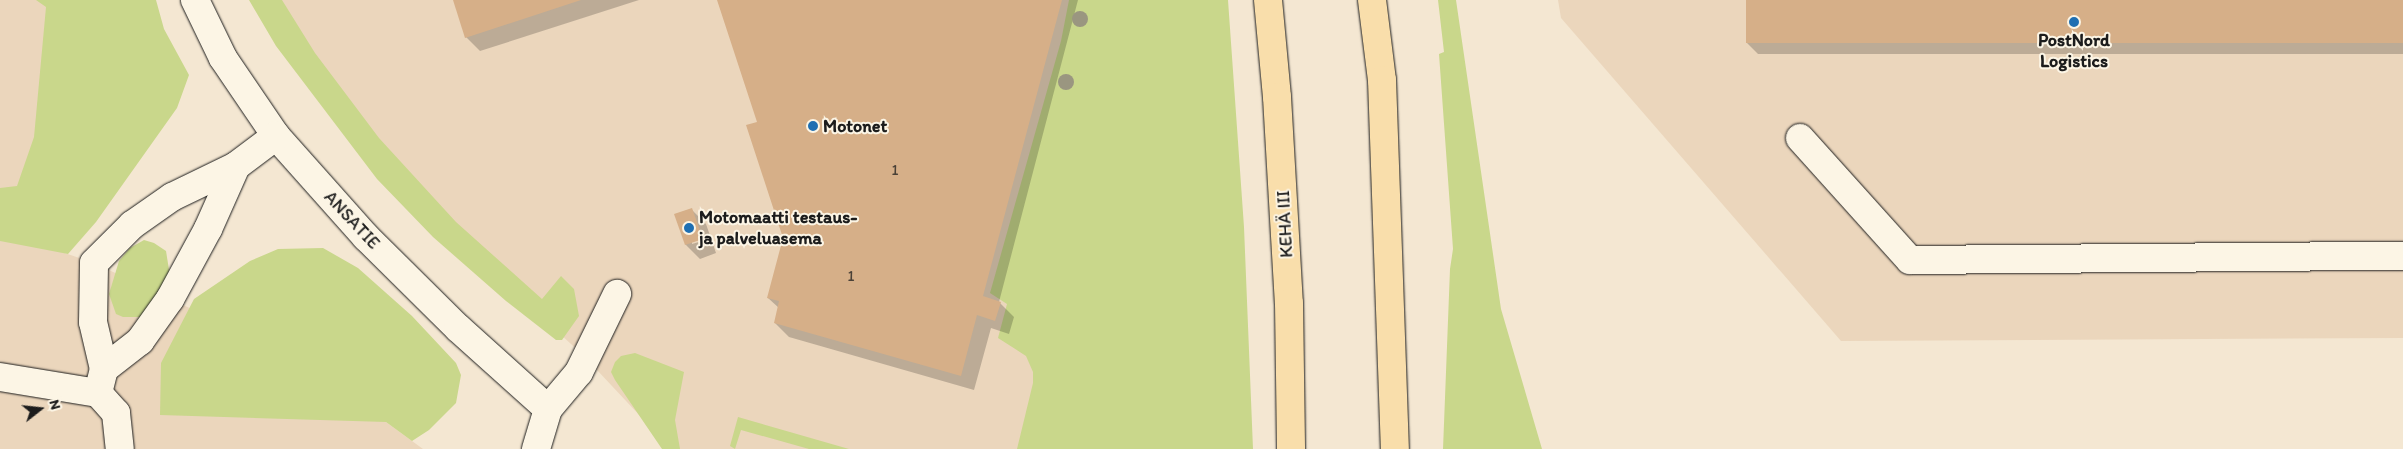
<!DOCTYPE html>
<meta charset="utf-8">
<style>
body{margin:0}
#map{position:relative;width:2403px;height:449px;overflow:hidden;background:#f4e7d2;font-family:Itim,sans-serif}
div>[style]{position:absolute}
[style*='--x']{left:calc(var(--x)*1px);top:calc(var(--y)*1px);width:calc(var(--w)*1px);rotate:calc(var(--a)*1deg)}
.built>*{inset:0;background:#ebd6bc}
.green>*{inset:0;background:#c9d78b}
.shadow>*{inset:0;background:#0003}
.building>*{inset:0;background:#d6af88}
.roads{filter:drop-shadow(0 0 1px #1c1c1c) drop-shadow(0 0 1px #1c1c1c)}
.minor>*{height:28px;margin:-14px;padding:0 14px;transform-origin:14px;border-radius:14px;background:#fcf5e5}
.highway>*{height:28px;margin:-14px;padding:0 14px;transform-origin:14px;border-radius:14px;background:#f9deab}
.trees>*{width:16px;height:16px;margin:-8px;border-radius:50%;background:#9a9680}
.dots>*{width:14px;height:14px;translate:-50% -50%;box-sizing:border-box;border:2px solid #fcf5e5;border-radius:50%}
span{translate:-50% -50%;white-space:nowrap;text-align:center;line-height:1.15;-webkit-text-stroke:4px #fcf5e5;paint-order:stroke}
.number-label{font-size:15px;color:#4a4137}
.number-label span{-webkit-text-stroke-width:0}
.poi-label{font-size:18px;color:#1c1c1c;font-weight:700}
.left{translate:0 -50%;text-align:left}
.street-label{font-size:18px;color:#1c1c1c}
.north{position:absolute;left:15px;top:384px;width:50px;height:50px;-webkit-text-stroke:4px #fcf5e5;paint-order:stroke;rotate:74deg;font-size:14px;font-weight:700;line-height:20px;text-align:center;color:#1c1c1c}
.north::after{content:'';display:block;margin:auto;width:18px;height:22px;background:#1c1c1c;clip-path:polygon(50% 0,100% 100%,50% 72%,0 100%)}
</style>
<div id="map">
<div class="built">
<i style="clip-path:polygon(0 0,70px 0,53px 249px,94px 263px,198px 312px,249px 322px,423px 449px,0 449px)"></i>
<i style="clip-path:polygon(259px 0,1101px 0,1085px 449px,671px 449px,582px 354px,387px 177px)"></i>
<i style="clip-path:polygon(1558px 0,2403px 0,2403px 338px,1841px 341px,1561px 18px)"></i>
</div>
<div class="green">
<i style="clip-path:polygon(36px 0,156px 0,164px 29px,189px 75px,177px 108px,96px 222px,68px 254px,0 241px,0 188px,17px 186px,34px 137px,46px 7px)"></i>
<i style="clip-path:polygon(249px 0,282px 0,315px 53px,379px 138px,456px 222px,542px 299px,561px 276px,574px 289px,579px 316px,562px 340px,556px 340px,506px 301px,433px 237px,377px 179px,276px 46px)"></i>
<i style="clip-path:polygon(1069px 0,1228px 0,1244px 227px,1253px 449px,1017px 449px,1033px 383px,1033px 372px,1026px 356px,998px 338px,1007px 304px,990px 293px,1061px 41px)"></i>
<i style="clip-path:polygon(1438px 0,1456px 0,1501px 309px,1542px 449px,1443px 449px,1450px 269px,1453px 249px,1439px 54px,1444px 52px)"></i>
<i style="clip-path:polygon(144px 240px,154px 243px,166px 251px,170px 276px,142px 317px,123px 317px,116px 314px,109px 294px,119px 261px,130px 248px)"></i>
<i style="clip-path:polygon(323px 248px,358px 268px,412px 316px,456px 363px,461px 375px,456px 403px,429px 430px,412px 441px,386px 422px,160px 415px,161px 363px,194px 299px,250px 261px,278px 249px)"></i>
<i style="clip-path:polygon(635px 353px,684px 372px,675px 420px,680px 449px,662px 449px,615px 380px,611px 372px,615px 362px,621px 356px)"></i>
<i style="clip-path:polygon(738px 417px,849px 449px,809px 449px,741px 430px,735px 449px,730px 446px)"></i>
</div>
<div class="shadow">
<i style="clip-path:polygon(454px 0,639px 0,480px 51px,466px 37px)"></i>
<i style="clip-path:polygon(718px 0,1078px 0,999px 302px,1014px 317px,1009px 334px,991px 328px,974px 390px,789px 337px,775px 323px,779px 308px,768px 298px,784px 238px,759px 123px)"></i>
<i style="clip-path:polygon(1747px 0,2403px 0,2403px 54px,1758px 54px,1747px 43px)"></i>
<i style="clip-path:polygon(evenodd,692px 210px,706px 224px,716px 253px,700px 259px,686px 245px,676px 215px,692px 210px,708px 236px,709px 239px,692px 244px,692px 242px,708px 236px)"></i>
</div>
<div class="building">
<i style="clip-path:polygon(453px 0,581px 0,465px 38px)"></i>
<i style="clip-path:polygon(717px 0,1062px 0,983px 296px,1001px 302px,995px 321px,977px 315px,961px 376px,774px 323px,779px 301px,767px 298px,783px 238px,746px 125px,757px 122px)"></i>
<i style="clip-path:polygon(1746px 0,2403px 0,2403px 43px,1746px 43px)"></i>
<i style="clip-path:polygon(692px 208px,703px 239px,685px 245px,674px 214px)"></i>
</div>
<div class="roads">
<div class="minor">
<i style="--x:195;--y:0;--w:64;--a:64.2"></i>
<i style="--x:223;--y:58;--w:94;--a:55.8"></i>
<i style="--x:276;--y:136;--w:135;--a:48.3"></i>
<i style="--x:366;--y:237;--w:129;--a:44.7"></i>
<i style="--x:458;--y:328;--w:121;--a:42"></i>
<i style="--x:1800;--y:138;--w:164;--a:48"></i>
<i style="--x:1910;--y:260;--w:493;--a:-0.5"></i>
<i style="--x:104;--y:369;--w:46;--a:-37.9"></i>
<i style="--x:140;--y:341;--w:52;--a:-54.5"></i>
<i style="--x:170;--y:299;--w:80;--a:-61.5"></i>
<i style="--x:208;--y:229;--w:69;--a:-66"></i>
<i style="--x:0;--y:377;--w:99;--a:9.3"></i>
<i style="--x:98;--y:393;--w:27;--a:48"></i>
<i style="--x:116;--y:413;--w:36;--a:84"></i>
<i style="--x:98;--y:393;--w:25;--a:-76"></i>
<i style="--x:104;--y:369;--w:48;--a:-103.2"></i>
<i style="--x:93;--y:322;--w:59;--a:-89"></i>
<i style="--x:94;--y:263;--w:54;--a:-45"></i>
<i style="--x:132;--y:225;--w:49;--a:-35"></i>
<i style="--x:172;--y:197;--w:71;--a:-25.8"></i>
<i style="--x:236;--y:166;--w:50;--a:-36.9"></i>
<i style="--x:536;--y:449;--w:42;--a:-73.3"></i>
<i style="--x:548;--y:409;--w:48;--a:-50"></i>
<i style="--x:579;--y:372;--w:87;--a:-64"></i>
</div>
<div class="highway">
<i style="--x:1268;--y:0;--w:97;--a:84.7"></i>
<i style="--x:1277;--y:97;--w:206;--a:86.7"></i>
<i style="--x:1289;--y:303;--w:146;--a:89.2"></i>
<i style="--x:1372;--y:0;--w:81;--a:82.9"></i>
<i style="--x:1382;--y:80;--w:369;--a:88"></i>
</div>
</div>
<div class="trees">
<i style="left:1080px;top:19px"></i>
<i style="left:1066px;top:82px"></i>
</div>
<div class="dots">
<i style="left:2074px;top:22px;background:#1f6fb2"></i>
<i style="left:813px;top:126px;background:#1f6fb2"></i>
<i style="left:689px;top:228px;background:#1f6fb2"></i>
</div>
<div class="number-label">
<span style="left:895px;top:171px">1</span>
<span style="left:851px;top:277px">1</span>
</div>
<div class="poi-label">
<span style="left:2074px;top:51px">PostNord<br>Logistics</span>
<span class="left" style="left:823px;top:126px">Motonet</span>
<span class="left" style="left:699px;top:228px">Motomaatti testaus-<br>ja palveluasema</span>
</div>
<div class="street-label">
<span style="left:352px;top:220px;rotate:47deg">ANSATIE</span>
<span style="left:1285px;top:224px;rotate:-93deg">KEHÄ III</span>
</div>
<div class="north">N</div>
</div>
